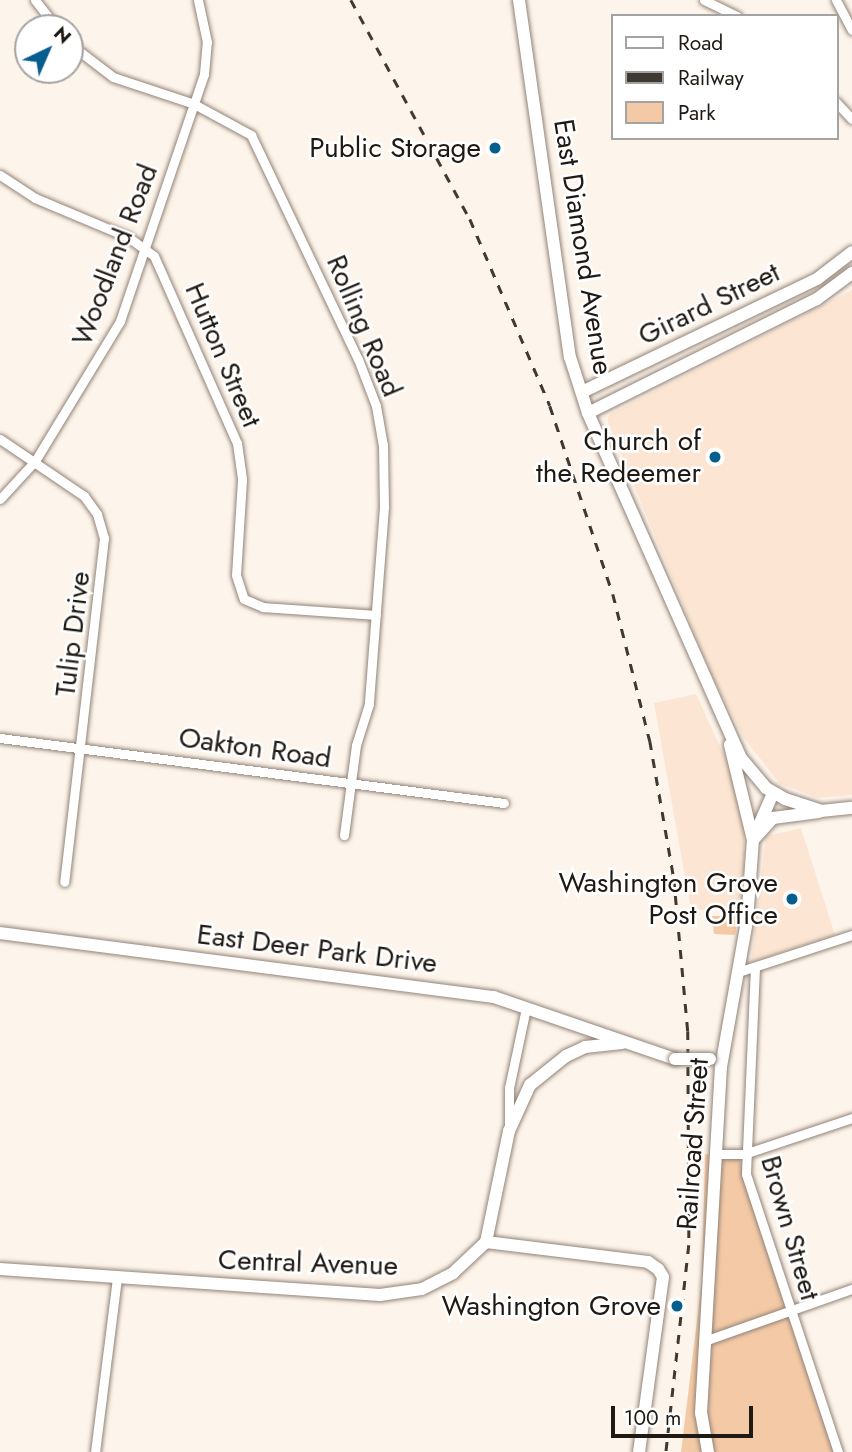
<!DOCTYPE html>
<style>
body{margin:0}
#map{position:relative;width:852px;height:1452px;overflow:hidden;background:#fdf4eb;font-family:Jost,sans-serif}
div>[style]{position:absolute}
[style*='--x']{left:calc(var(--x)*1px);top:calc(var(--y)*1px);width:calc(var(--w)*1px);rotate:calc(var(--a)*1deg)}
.built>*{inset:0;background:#fce6d3}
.green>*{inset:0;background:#f4caa6}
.roads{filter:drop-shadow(0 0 2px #928377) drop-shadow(0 0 2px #928377)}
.street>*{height:9px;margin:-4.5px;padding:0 4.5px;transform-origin:4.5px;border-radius:4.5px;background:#fff}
.secondary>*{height:12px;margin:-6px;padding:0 6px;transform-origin:6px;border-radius:6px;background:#fff}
.rail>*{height:2.5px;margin-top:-1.25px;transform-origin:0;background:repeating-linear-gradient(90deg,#3f3933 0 9px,transparent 0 18px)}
.bridges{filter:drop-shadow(0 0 2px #928377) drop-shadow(0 0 2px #928377)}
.secondary-bridge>*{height:12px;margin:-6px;padding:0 6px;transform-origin:6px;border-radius:6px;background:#fff}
.dots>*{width:19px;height:19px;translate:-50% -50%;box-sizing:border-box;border:4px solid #fff;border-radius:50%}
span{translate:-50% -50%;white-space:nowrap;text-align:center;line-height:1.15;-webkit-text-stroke:5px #fff;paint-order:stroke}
.poi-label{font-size:28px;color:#1f1914}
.right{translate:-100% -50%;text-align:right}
.street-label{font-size:28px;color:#1f1914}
.legend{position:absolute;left:611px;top:14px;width:228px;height:126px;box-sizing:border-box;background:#fff;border:2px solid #a5a3a1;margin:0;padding:9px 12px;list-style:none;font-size:21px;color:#1f1914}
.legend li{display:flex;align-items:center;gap:14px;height:35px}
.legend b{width:35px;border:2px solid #a5a3a1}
.north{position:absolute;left:14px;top:14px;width:70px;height:70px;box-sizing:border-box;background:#fff;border:2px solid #a5a3a1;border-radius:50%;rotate:44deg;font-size:19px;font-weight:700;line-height:28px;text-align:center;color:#1f1914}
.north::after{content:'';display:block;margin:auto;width:24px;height:32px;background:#065e8f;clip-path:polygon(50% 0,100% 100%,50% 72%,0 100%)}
.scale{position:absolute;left:611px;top:1406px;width:142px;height:32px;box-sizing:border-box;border:4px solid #1f1914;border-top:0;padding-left:9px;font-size:21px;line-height:24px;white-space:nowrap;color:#1f1914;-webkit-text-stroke:5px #fff;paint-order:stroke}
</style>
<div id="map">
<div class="built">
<i style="clip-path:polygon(852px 290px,852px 795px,818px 798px,780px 784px,744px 738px,713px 678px,607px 420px,610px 414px)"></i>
<i style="clip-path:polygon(696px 694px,735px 779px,744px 820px,744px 869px,737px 910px,691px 910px,654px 703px)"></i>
<i style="clip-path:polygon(801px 828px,835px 935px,751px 962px,766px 836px)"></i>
</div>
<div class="green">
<i style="clip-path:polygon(712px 916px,738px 916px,735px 935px,714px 934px)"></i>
<i style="clip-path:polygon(705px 1154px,739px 1158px,835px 1452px,681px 1452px,702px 1279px)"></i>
</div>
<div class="roads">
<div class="street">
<i style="--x:35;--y:0;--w:36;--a:52"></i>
<i style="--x:704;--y:0;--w:37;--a:26"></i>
<i style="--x:836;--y:0;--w:34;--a:62"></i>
<i style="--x:70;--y:44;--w:54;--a:37.5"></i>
<i style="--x:113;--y:77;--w:85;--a:18.4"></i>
<i style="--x:194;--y:104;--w:65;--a:28.5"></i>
<i style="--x:251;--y:135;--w:248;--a:64.5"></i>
<i style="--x:358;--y:359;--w:50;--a:69"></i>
<i style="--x:376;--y:406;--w:40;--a:80"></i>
<i style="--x:383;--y:445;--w:62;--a:89.1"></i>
<i style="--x:384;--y:507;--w:198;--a:94.4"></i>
<i style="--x:369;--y:704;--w:43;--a:107.6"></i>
<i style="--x:356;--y:745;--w:91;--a:97.6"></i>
<i style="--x:836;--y:102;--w:23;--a:47"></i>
<i style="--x:0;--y:175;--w:42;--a:33.3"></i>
<i style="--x:35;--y:198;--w:101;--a:22.8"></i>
<i style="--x:128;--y:237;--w:32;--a:36"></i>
<i style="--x:154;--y:256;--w:205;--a:66.1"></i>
<i style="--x:237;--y:443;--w:37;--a:82"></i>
<i style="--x:242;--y:480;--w:95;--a:93.6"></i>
<i style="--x:236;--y:575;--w:25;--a:72"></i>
<i style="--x:244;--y:599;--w:21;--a:23"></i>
<i style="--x:263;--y:607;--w:113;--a:4"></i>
<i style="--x:0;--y:439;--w:102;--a:34.2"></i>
<i style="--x:84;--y:496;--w:22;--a:54"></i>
<i style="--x:97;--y:514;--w:25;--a:74"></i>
<i style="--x:104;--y:538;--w:346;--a:96.6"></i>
<i style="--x:0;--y:499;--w:52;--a:-47.4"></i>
<i style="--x:35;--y:461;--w:164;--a:-58.7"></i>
<i style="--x:120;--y:321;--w:261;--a:-71.2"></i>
<i style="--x:204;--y:74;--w:32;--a:-85"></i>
<i style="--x:207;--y:42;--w:43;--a:-102.1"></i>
<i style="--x:0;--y:738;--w:508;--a:7.35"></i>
<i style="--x:755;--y:967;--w:207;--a:92.5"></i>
<i style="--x:746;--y:1174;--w:293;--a:71.7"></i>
<i style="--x:738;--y:972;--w:120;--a:-18"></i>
<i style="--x:509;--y:1129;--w:41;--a:-90"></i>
<i style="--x:509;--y:1088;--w:82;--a:-78"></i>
<i style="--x:715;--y:1154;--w:29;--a:0"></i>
<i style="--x:744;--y:1154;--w:114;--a:-18.4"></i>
<i style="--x:707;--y:1340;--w:154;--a:-19.4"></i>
<i style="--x:95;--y:1452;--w:176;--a:-82.8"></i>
</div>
<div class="secondary">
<i style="--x:519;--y:0;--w:361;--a:81.9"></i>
<i style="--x:570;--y:357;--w:59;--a:72.2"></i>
<i style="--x:588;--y:413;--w:377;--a:66.1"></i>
<i style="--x:741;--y:758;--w:39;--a:50"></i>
<i style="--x:766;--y:788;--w:22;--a:30"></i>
<i style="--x:785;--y:799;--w:38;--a:18"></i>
<i style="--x:821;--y:811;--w:31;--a:-6"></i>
<i style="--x:582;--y:392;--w:261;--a:-25.7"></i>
<i style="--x:817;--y:279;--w:44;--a:-37.6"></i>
<i style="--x:588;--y:413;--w:256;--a:-26.5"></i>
<i style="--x:817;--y:299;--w:44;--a:-36.6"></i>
<i style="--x:757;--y:830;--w:40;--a:-66.6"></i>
<i style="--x:753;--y:840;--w:30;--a:-48"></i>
<i style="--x:773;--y:818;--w:46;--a:-7.4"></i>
<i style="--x:0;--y:933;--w:498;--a:7.4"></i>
<i style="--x:494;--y:997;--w:191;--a:18.9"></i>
<i style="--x:486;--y:1242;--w:163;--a:7"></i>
<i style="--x:648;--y:1262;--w:12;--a:35"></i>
<i style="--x:658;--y:1269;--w:9;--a:58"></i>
<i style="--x:663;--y:1277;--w:177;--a:97.8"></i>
<i style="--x:0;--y:1269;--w:381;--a:3.9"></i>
<i style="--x:380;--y:1295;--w:42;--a:-8.1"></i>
<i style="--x:422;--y:1289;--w:35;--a:-27"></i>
<i style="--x:453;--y:1273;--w:45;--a:-43.2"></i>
<i style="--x:486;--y:1242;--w:113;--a:-78.3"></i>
<i style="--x:509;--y:1131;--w:51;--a:-65.5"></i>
<i style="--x:530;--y:1085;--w:46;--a:-38.9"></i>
<i style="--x:566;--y:1056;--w:21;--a:-25"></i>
<i style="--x:585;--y:1047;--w:37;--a:-6"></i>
<i style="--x:708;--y:1452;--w:40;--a:-100"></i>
<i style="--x:701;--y:1413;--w:347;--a:-86.7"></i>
<i style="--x:721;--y:1067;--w:148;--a:-79.9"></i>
<i style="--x:747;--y:921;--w:81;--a:-85.8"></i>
<i style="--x:753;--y:840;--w:98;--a:-103.6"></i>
</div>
</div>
<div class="rail">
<i style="--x:351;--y:0;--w:249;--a:61.5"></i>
<i style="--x:470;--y:219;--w:203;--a:66.8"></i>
<i style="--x:550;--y:406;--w:198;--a:71.5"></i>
<i style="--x:613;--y:594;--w:152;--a:75.9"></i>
<i style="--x:650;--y:741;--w:139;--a:80.1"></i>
<i style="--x:674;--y:878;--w:154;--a:84.8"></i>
<i style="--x:688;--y:1031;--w:214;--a:89.7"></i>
<i style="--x:689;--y:1245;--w:208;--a:96.3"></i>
</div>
<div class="bridges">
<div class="secondary-bridge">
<i style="--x:675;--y:1059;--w:35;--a:0"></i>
</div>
</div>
<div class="dots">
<i style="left:495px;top:148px;background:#065e8f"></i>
<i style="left:715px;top:457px;background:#065e8f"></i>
<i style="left:792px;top:899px;background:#065e8f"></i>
<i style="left:677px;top:1306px;background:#065e8f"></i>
</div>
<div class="poi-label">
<span class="right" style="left:481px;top:148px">Public Storage</span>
<span class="right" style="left:701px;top:457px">Church of<br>the Redeemer</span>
<span class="right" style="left:778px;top:899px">Washington Grove<br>Post Office</span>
<span class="right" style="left:661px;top:1306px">Washington Grove</span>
</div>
<div class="street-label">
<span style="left:583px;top:247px;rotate:81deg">East Diamond Avenue</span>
<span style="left:115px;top:255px;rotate:-69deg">Woodland Road</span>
<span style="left:709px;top:304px;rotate:-26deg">Girard Street</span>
<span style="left:364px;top:326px;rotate:67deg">Rolling Road</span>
<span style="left:223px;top:355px;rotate:67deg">Hutton Street</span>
<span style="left:73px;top:634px;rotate:-83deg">Tulip Drive</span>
<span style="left:255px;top:748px;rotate:8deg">Oakton Road</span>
<span style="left:317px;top:949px;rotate:7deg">East Deer Park Drive</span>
<span style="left:693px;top:1144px;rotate:-86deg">Railroad Street</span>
<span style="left:790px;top:1228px;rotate:74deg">Brown Street</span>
<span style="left:308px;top:1263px;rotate:2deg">Central Avenue</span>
</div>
<ul class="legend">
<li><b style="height:9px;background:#fff"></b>Road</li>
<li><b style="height:9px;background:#3f3933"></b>Railway</li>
<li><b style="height:19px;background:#f4caa6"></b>Park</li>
</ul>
<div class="north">N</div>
<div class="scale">100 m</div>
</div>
